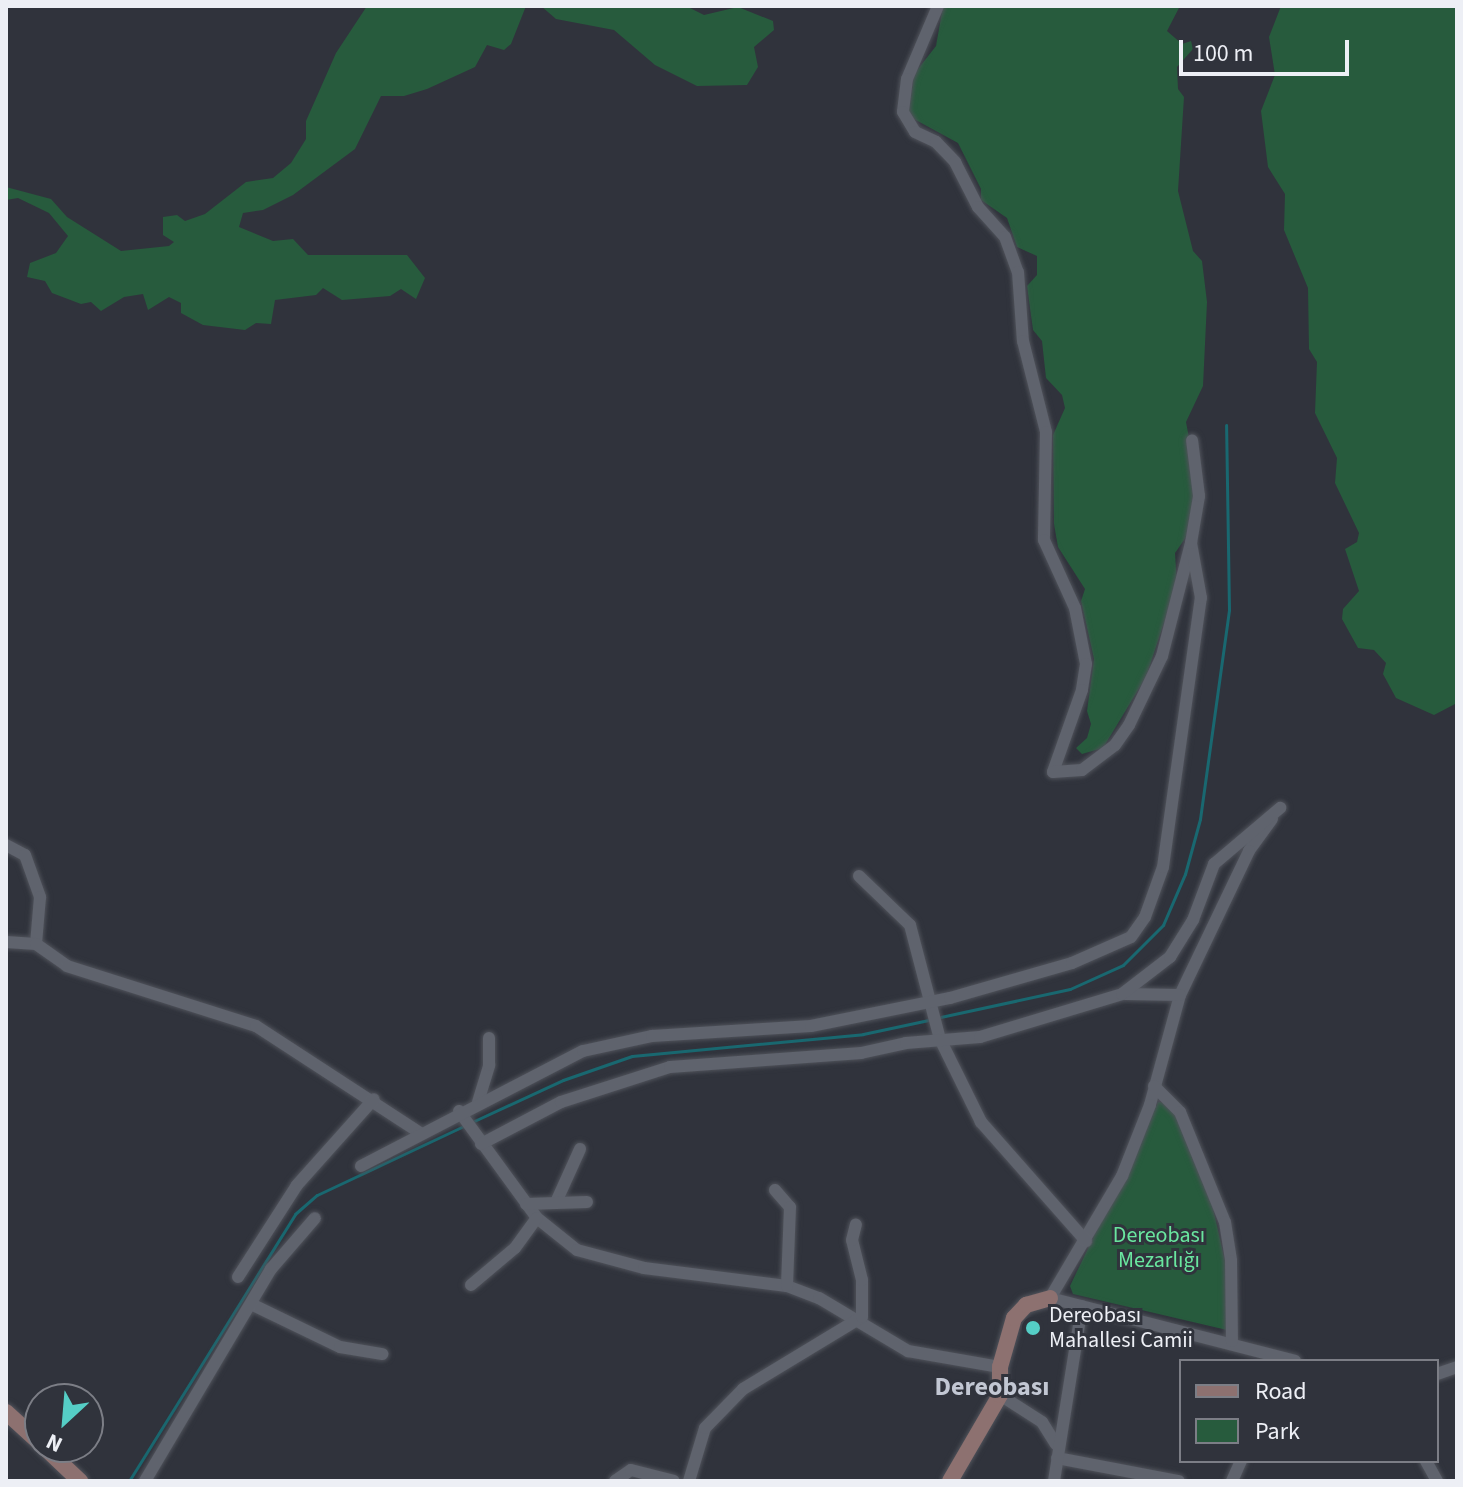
<!DOCTYPE html>
<meta charset="utf-8">
<style>
body{margin:0}
#map{position:relative;width:1463px;height:1487px;overflow:hidden;background:#30333c;font-family:"Source Sans 3",sans-serif}
div>[style]{position:absolute}
[style*='--x']{left:calc(var(--x)*1px);top:calc(var(--y)*1px);width:calc(var(--w)*1px);rotate:calc(var(--a)*1deg)}
.green>*{inset:0;background:#275b3d}
.stream>*{height:3px;margin:-1.5px;padding:0 1.5px;transform-origin:1.5px;border-radius:1.5px;background:#196870}
.roads{filter:drop-shadow(0 0 2px #4f525a) drop-shadow(0 0 2px #4f525a)}
.street>*{height:12px;margin:-6px;padding:0 6px;transform-origin:6px;border-radius:6px;background:#5f636d}
.secondary>*{height:16px;margin:-8px;padding:0 8px;transform-origin:8px;border-radius:8px;background:#8d7170}
.dots>*{width:22px;height:22px;translate:-50% -50%;box-sizing:border-box;border:4px solid #30333c;border-radius:50%}
span{translate:-50% -50%;white-space:nowrap;text-align:center;line-height:1.15;-webkit-text-stroke:6px #30333c;paint-order:stroke}
.park-label{font-size:22px;color:#69e69f}
.poi-label{font-size:22px;color:#edeff5}
.left{translate:0 -50%;text-align:left}
.quarter-label{font-size:26px;color:#c2c7d3;font-weight:700}
.frame{position:absolute;inset:0;border:8px solid #edeff5;pointer-events:none}
.legend{position:absolute;left:1179px;top:1359px;width:260px;height:104px;box-sizing:border-box;background:#30333c;border:2px solid #7c7e86;margin:0;padding:10px 14px;list-style:none;font-size:24px;color:#edeff5}
.legend li{display:flex;align-items:center;gap:16px;height:40px}
.legend b{width:40px;border:2px solid #7c7e86}
.north{position:absolute;left:24px;top:1383px;width:80px;height:80px;box-sizing:border-box;background:#30333c;border:2px solid #7c7e86;border-radius:50%;rotate:206deg;font-size:22px;font-weight:700;line-height:32px;text-align:center;color:#edeff5}
.north::after{content:'';display:block;margin:auto;width:28px;height:36px;background:#55cec6;clip-path:polygon(50% 0,100% 100%,50% 72%,0 100%)}
.scale{position:absolute;left:1179px;top:40px;width:170px;height:36px;box-sizing:border-box;border:4px solid #edeff5;border-top:0;padding-left:10px;font-size:24px;line-height:28px;white-space:nowrap;color:#edeff5;-webkit-text-stroke:6px #30333c;paint-order:stroke}
</style>
<div id="map">
<div class="green">
<i style="clip-path:polygon(367px 6px,526px 6px,511px 44px,504px 50px,487px 45px,475px 67px,427px 89px,404px 96px,381px 96px,355px 149px,293px 195px,263px 210px,243px 213px,239px 227px,273px 241px,293px 239px,308px 255px,407px 255px,425px 278px,416px 299px,401px 289px,390px 296px,342px 300px,323px 288px,316px 295px,275px 300px,271px 324px,256px 323px,245px 330px,203px 325px,181px 313px,181px 303px,169px 297px,148px 310px,143px 294px,124px 297px,101px 311px,91px 302px,81px 304px,52px 293px,45px 281px,27px 277px,30px 263px,56px 253px,68px 236px,49px 213px,18px 198px,6px 200px,6px 187px,51px 199px,67px 217px,121px 251px,169px 246px,174px 242px,163px 235px,163px 217px,177px 215px,185px 221px,205px 214px,246px 182px,273px 178px,291px 163px,306px 139px,306px 121px,336px 53px)"></i>
<i style="clip-path:polygon(541px 6px,686px 6px,704px 15px,738px 7px,773px 21px,774px 30px,754px 47px,758px 67px,747px 85px,697px 86px,655px 65px,614px 30px,556px 19px)"></i>
<i style="clip-path:polygon(943px 6px,1180px 6px,1167px 31px,1182px 44px,1191px 41px,1193px 49px,1177px 67px,1178px 89px,1184px 97px,1178px 191px,1193px 251px,1202px 261px,1207px 302px,1203px 386px,1186px 422px,1199px 491px,1191px 530px,1175px 553px,1177px 584px,1146px 677px,1103px 748px,1082px 754px,1076px 748px,1087px 738px,1091px 724px,1087px 711px,1094px 659px,1081px 601px,1085px 589px,1058px 547px,1054px 524px,1053px 435px,1065px 408px,1062px 395px,1046px 378px,1042px 341px,1033px 330px,1027px 286px,1037px 275px,1037px 256px,1017px 247px,1007px 218px,981px 200px,981px 189px,958px 143px,912px 118px,909px 111px,914px 74px,936px 46px)"></i>
<i style="clip-path:polygon(1281px 6px,1457px 6px,1457px 703px,1434px 715px,1396px 698px,1383px 674px,1386px 663px,1374px 650px,1358px 648px,1342px 619px,1343px 609px,1359px 591px,1345px 549px,1357px 542px,1359px 533px,1335px 483px,1337px 458px,1315px 413px,1317px 362px,1309px 349px,1308px 288px,1284px 230px,1285px 194px,1268px 167px,1261px 111px,1275px 75px,1269px 37px)"></i>
<i style="clip-path:polygon(1158px 1102px,1168px 1102px,1180px 1120px,1208px 1186px,1228px 1274px,1227px 1330px,1073px 1294px,1070px 1286px)"></i>
</div>
<div class="stream">
<i style="--x:936;--y:1018;--w:137;--a:-12.2"></i>
<i style="--x:1070;--y:989;--w:58;--a:-24.4"></i>
<i style="--x:1123;--y:965;--w:57;--a:-45"></i>
<i style="--x:1163;--y:925;--w:56;--a:-66.7"></i>
<i style="--x:1185;--y:874;--w:57;--a:-74.7"></i>
<i style="--x:1200;--y:819;--w:211;--a:-82.1"></i>
<i style="--x:1229;--y:610;--w:185;--a:-90.9"></i>
<i style="--x:472;--y:1122;--w:100;--a:-24.8"></i>
<i style="--x:563;--y:1080;--w:73;--a:-19.2"></i>
<i style="--x:632;--y:1056;--w:232;--a:-5.4"></i>
<i style="--x:863;--y:1034;--w:67;--a:-12"></i>
<i style="--x:129;--y:1481;--w:314;--a:-58.1"></i>
<i style="--x:295;--y:1214;--w:29;--a:-41"></i>
<i style="--x:317;--y:1195;--w:165;--a:-25.2"></i>
</div>
<div class="roads">
<div class="street">
<i style="--x:938;--y:6;--w:79;--a:113"></i>
<i style="--x:907;--y:79;--w:33;--a:97"></i>
<i style="--x:903;--y:112;--w:23;--a:59"></i>
<i style="--x:915;--y:132;--w:23;--a:25"></i>
<i style="--x:936;--y:142;--w:28;--a:46"></i>
<i style="--x:955;--y:162;--w:51;--a:62.9"></i>
<i style="--x:978;--y:207;--w:40;--a:48"></i>
<i style="--x:1005;--y:237;--w:37;--a:70"></i>
<i style="--x:1018;--y:272;--w:69;--a:85.9"></i>
<i style="--x:1023;--y:341;--w:94;--a:75.8"></i>
<i style="--x:1046;--y:432;--w:108;--a:91.1"></i>
<i style="--x:1044;--y:540;--w:75;--a:65.5"></i>
<i style="--x:1075;--y:608;--w:57;--a:78.9"></i>
<i style="--x:1086;--y:664;--w:26;--a:99"></i>
<i style="--x:1082;--y:690;--w:87;--a:109.5"></i>
<i style="--x:1053;--y:772;--w:29;--a:-4"></i>
<i style="--x:1082;--y:770;--w:41;--a:-37.1"></i>
<i style="--x:1115;--y:745;--w:24;--a:-55"></i>
<i style="--x:1129;--y:725;--w:76;--a:-64.4"></i>
<i style="--x:1162;--y:656;--w:117;--a:-75.6"></i>
<i style="--x:1272;--y:819;--w:39;--a:126"></i>
<i style="--x:1249;--y:851;--w:160;--a:115.6"></i>
<i style="--x:1180;--y:995;--w:114;--a:105.3"></i>
<i style="--x:1150;--y:1105;--w:76;--a:111.5"></i>
<i style="--x:1122;--y:1176;--w:142;--a:120.5"></i>
<i style="--x:1050;--y:1298;--w:253;--a:14.4"></i>
<i style="--x:6;--y:845;--w:21;--a:28"></i>
<i style="--x:25;--y:855;--w:45;--a:70.3"></i>
<i style="--x:40;--y:897;--w:47;--a:94.9"></i>
<i style="--x:859;--y:876;--w:71;--a:43.9"></i>
<i style="--x:910;--y:925;--w:118;--a:75.3"></i>
<i style="--x:940;--y:1039;--w:93;--a:63.7"></i>
<i style="--x:981;--y:1122;--w:159;--a:48.6"></i>
<i style="--x:6;--y:942;--w:30;--a:4"></i>
<i style="--x:36;--y:944;--w:38;--a:35"></i>
<i style="--x:67;--y:966;--w:198;--a:17.6"></i>
<i style="--x:256;--y:1026;--w:196;--a:33.1"></i>
<i style="--x:1125;--y:994;--w:55;--a:1"></i>
<i style="--x:1154;--y:1086;--w:37;--a:45"></i>
<i style="--x:1180;--y:1112;--w:119;--a:67.8"></i>
<i style="--x:1225;--y:1222;--w:39;--a:81"></i>
<i style="--x:1231;--y:1261;--w:80;--a:89.3"></i>
<i style="--x:478;--y:1102;--w:39;--a:-73"></i>
<i style="--x:489;--y:1065;--w:27;--a:-90"></i>
<i style="--x:459;--y:1111;--w:132;--a:53.9"></i>
<i style="--x:537;--y:1218;--w:51;--a:38.7"></i>
<i style="--x:577;--y:1250;--w:69;--a:15"></i>
<i style="--x:644;--y:1268;--w:144;--a:7.2"></i>
<i style="--x:787;--y:1286;--w:34;--a:21"></i>
<i style="--x:819;--y:1298;--w:104;--a:30.8"></i>
<i style="--x:908;--y:1351;--w:93;--a:9.9"></i>
<i style="--x:481;--y:1144;--w:90;--a:-27.7"></i>
<i style="--x:561;--y:1102;--w:114;--a:-17.8"></i>
<i style="--x:670;--y:1067;--w:192;--a:-4.2"></i>
<i style="--x:861;--y:1053;--w:46;--a:-12.5"></i>
<i style="--x:906;--y:1043;--w:74;--a:-4.6"></i>
<i style="--x:980;--y:1037;--w:148;--a:-16.8"></i>
<i style="--x:1122;--y:994;--w:61;--a:-37.6"></i>
<i style="--x:1170;--y:957;--w:44;--a:-58.1"></i>
<i style="--x:1193;--y:920;--w:60;--a:-69.4"></i>
<i style="--x:1214;--y:864;--w:87;--a:-40.3"></i>
<i style="--x:361;--y:1166;--w:250;--a:-27.4"></i>
<i style="--x:583;--y:1051;--w:71;--a:-12.3"></i>
<i style="--x:652;--y:1036;--w:159;--a:-3.6"></i>
<i style="--x:811;--y:1026;--w:142;--a:-11.4"></i>
<i style="--x:950;--y:998;--w:127;--a:-16"></i>
<i style="--x:1072;--y:963;--w:64;--a:-23.8"></i>
<i style="--x:1131;--y:937;--w:24;--a:-55"></i>
<i style="--x:1145;--y:917;--w:53;--a:-70.2"></i>
<i style="--x:1163;--y:867;--w:272;--a:-82"></i>
<i style="--x:1201;--y:598;--w:56;--a:-100.3"></i>
<i style="--x:1191;--y:543;--w:48;--a:-80.3"></i>
<i style="--x:1199;--y:496;--w:56;--a:-97.1"></i>
<i style="--x:775;--y:1190;--w:23;--a:49"></i>
<i style="--x:790;--y:1207;--w:79;--a:92.2"></i>
<i style="--x:557;--y:1200;--w:56;--a:-65.7"></i>
<i style="--x:526;--y:1204;--w:61;--a:-1.9"></i>
<i style="--x:238;--y:1277;--w:109;--a:-57.3"></i>
<i style="--x:297;--y:1185;--w:115;--a:-48.2"></i>
<i style="--x:471;--y:1285;--w:57;--a:-40.1"></i>
<i style="--x:515;--y:1248;--w:37;--a:-54"></i>
<i style="--x:251;--y:1304;--w:99;--a:25.8"></i>
<i style="--x:340;--y:1347;--w:43;--a:9.5"></i>
<i style="--x:1437;--y:1374;--w:21;--a:-19"></i>
<i style="--x:1000;--y:1395;--w:50;--a:32.7"></i>
<i style="--x:1042;--y:1422;--w:26;--a:58"></i>
<i style="--x:1057;--y:1458;--w:124;--a:10.7"></i>
<i style="--x:1426;--y:1461;--w:23;--a:61"></i>
<i style="--x:145;--y:1481;--w:247;--a:-59.3"></i>
<i style="--x:271;--y:1269;--w:67;--a:-49.2"></i>
<i style="--x:615;--y:1481;--w:19;--a:-35"></i>
<i style="--x:631;--y:1470;--w:44;--a:14.3"></i>
<i style="--x:689;--y:1481;--w:55;--a:-73.2"></i>
<i style="--x:705;--y:1428;--w:54;--a:-45.7"></i>
<i style="--x:743;--y:1389;--w:139;--a:-31.2"></i>
<i style="--x:862;--y:1317;--w:37;--a:-90"></i>
<i style="--x:862;--y:1280;--w:41;--a:-104"></i>
<i style="--x:852;--y:1240;--w:16;--a:-76"></i>
<i style="--x:1054;--y:1481;--w:177;--a:-80.9"></i>
<i style="--x:1232;--y:1481;--w:22;--a:-66"></i>
</div>
<div class="secondary">
<i style="--x:6;--y:1412;--w:46;--a:42.4"></i>
<i style="--x:44;--y:1447;--w:50;--a:43.4"></i>
<i style="--x:950;--y:1481;--w:99;--a:-59.8"></i>
<i style="--x:1000;--y:1395;--w:28;--a:-90"></i>
<i style="--x:1000;--y:1367;--w:51;--a:-74.1"></i>
<i style="--x:1014;--y:1318;--w:18;--a:-47"></i>
<i style="--x:1026;--y:1305;--w:25;--a:-16"></i>
</div>
</div>
<div class="dots">
<i style="left:1033px;top:1328px;background:#55cec6"></i>
</div>
<div class="park-label">
<span style="left:1159px;top:1248px">Dereobası<br>Mezarlığı</span>
</div>
<div class="poi-label">
<span class="left" style="left:1049px;top:1328px">Dereobası<br>Mahallesi Camii</span>
</div>
<div class="quarter-label">
<span style="left:992px;top:1387px">Dereobası</span>
</div>
<div class="frame"></div>
<ul class="legend">
<li><b style="height:10px;background:#8d7170"></b>Road</li>
<li><b style="height:22px;background:#275b3d"></b>Park</li>
</ul>
<div class="north">N</div>
<div class="scale">100 m</div>
</div>
